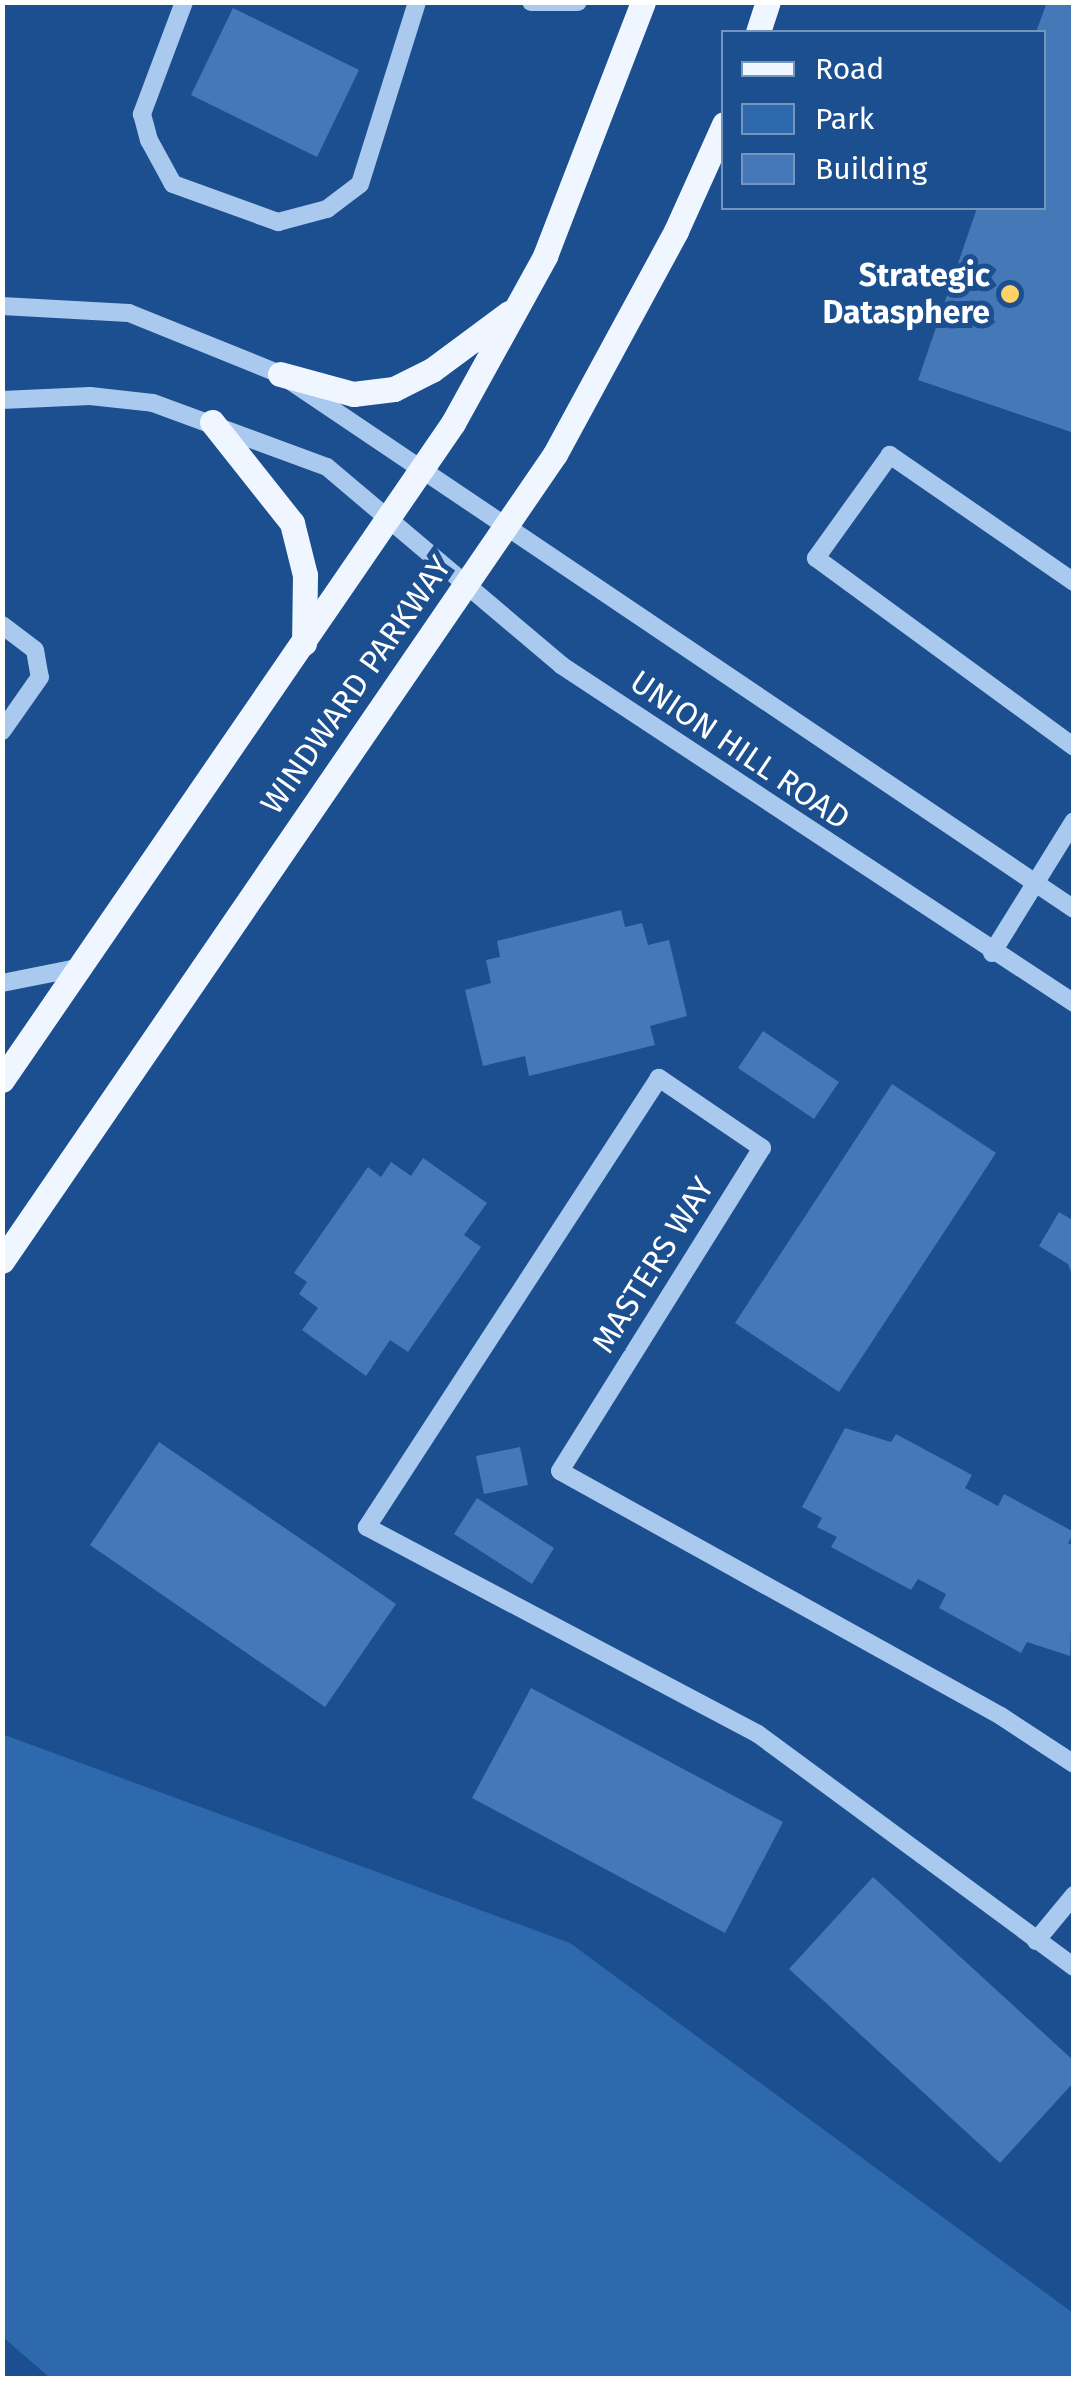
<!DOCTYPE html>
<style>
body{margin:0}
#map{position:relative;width:1076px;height:2381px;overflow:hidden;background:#1b4f8f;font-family:"Fira Sans",sans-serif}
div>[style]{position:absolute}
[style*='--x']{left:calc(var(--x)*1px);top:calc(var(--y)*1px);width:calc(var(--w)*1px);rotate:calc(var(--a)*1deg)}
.green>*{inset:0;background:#2e69ad}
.building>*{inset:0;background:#4478b7}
.minor>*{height:18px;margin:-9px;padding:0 9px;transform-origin:9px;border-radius:9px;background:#a9c9ee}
.major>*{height:25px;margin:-12.5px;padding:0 12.5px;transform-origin:12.5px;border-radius:12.5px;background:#f0f6ff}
.dots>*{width:28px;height:28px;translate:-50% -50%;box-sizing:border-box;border:5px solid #1b4f8f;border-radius:50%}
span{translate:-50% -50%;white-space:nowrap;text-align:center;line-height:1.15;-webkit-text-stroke:10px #1b4f8f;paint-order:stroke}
.poi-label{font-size:32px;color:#fff;font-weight:700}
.right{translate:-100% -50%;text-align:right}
.street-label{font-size:32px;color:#fff}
.frame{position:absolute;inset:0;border:5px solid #fff;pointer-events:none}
.legend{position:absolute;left:721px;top:30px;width:325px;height:180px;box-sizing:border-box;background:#1b4f8f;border:2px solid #7695bc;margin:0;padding:12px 18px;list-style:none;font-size:30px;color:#fff}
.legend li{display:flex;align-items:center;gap:20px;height:50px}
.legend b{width:50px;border:2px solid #7695bc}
</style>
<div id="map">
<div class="green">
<i style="clip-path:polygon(2px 1734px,570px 1943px,1073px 2313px,1073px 2378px,50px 2378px,3px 2337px)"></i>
</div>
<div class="building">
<i style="clip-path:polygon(1047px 2px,1074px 2px,1074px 433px,918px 380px,977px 208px,1044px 208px,1044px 32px,1036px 32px)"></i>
<i style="clip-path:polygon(233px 8px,359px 70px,317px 157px,191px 95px)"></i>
<i style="clip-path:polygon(621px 910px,625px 927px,642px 923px,648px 945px,669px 940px,687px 1016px,650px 1026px,655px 1045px,529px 1076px,525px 1056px,483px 1066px,465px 990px,491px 983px,486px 960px,500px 957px,497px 941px)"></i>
<i style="clip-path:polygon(763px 1031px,839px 1082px,814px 1119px,738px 1068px)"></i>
<i style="clip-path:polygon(892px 1084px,996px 1153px,839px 1392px,735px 1323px)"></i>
<i style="clip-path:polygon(423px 1158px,487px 1203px,464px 1235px,481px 1247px,408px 1352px,390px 1340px,366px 1376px,302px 1330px,318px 1308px,299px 1294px,307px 1282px,294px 1273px,368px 1167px,381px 1177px,391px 1162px,411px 1176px)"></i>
<i style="clip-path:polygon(1059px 1212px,1074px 1221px,1074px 1280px,1068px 1264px,1039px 1246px)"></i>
<i style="clip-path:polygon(845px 1428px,891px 1442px,896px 1434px,972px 1475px,965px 1488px,998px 1506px,1004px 1494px,1074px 1532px,1068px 1543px,1074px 1546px,1070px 1656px,1027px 1642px,1021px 1653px,939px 1608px,946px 1594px,918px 1579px,911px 1590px,831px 1547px,837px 1537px,817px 1527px,822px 1518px,802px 1507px)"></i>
<i style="clip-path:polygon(159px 1442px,396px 1604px,325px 1707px,90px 1545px)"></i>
<i style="clip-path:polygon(520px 1447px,528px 1485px,484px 1494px,476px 1456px)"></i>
<i style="clip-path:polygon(477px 1498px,554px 1548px,532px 1584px,454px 1534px)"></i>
<i style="clip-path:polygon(531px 1688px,783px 1822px,725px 1933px,472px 1798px)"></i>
<i style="clip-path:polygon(873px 1877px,1074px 2061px,1074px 2082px,1000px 2163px,789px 1969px)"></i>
</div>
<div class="minor">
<i style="--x:184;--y:2;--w:120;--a:110.6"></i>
<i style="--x:142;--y:114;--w:27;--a:75"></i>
<i style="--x:149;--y:140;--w:50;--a:61.4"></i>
<i style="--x:173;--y:184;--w:112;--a:19.9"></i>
<i style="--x:278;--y:222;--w:51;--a:-14.9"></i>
<i style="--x:327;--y:209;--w:41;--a:-37.1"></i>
<i style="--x:360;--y:184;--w:191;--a:-72.6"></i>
<i style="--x:531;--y:2;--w:47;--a:0"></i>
<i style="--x:2;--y:306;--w:127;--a:3.2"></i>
<i style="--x:129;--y:313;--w:163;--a:22"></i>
<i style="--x:280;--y:374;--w:957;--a:33.97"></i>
<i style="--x:2;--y:400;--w:88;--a:-2.6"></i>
<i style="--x:90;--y:396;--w:63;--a:6.3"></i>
<i style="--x:153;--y:403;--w:185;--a:20.2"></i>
<i style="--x:327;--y:467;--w:307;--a:40.2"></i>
<i style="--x:561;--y:665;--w:614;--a:33.38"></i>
<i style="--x:1074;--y:582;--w:224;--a:-145.4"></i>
<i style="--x:890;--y:455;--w:127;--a:125.7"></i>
<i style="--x:816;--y:558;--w:320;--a:36.2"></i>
<i style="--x:2;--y:625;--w:41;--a:37.1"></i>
<i style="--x:35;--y:650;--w:27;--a:80"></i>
<i style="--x:40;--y:677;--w:66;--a:125.1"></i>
<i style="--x:992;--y:953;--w:155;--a:-58.2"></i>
<i style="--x:2;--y:983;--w:76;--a:-11.3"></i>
<i style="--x:1074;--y:1764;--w:87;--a:-146.7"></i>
<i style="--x:1001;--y:1716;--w:504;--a:-150.95"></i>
<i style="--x:560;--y:1471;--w:381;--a:-58"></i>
<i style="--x:762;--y:1148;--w:125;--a:-145.8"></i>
<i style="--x:659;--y:1078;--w:536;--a:123.04"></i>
<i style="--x:367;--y:1527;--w:442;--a:27.9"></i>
<i style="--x:758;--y:1734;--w:393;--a:36.4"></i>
<i style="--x:1036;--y:1941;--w:60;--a:-50.4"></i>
</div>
<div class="major">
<i style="--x:758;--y:32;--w:32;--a:-72"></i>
<i style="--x:280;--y:374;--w:76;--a:15.3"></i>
<i style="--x:353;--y:394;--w:41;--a:-7"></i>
<i style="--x:394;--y:389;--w:42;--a:-26.6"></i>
<i style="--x:432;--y:370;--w:96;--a:-36.5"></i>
<i style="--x:212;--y:422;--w:129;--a:51.6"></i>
<i style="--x:292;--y:523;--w:54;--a:76"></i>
<i style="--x:305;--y:575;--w:68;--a:90.8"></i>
<i style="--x:2;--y:1080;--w:797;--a:-55.53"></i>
<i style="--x:453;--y:423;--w:191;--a:-61.1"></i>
<i style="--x:545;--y:256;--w:272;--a:-68.9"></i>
<i style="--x:2;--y:1261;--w:978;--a:-55.58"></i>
<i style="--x:555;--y:454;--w:254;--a:-61.5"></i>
<i style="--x:676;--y:231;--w:117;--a:-65.8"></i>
</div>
<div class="dots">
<i style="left:1010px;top:294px;background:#ffd166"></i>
</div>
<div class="poi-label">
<span class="right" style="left:990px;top:294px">Strategic<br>Datasphere</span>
</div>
<div class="street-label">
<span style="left:356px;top:685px;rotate:-55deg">WINDWARD PARKWAY</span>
<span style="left:740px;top:750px;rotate:34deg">UNION HILL ROAD</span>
<span style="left:653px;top:1265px;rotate:-58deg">MASTERS WAY</span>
</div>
<div class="frame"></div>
<ul class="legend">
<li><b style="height:12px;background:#f0f6ff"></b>Road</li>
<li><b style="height:28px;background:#2e69ad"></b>Park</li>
<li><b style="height:28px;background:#4478b7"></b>Building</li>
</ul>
</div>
